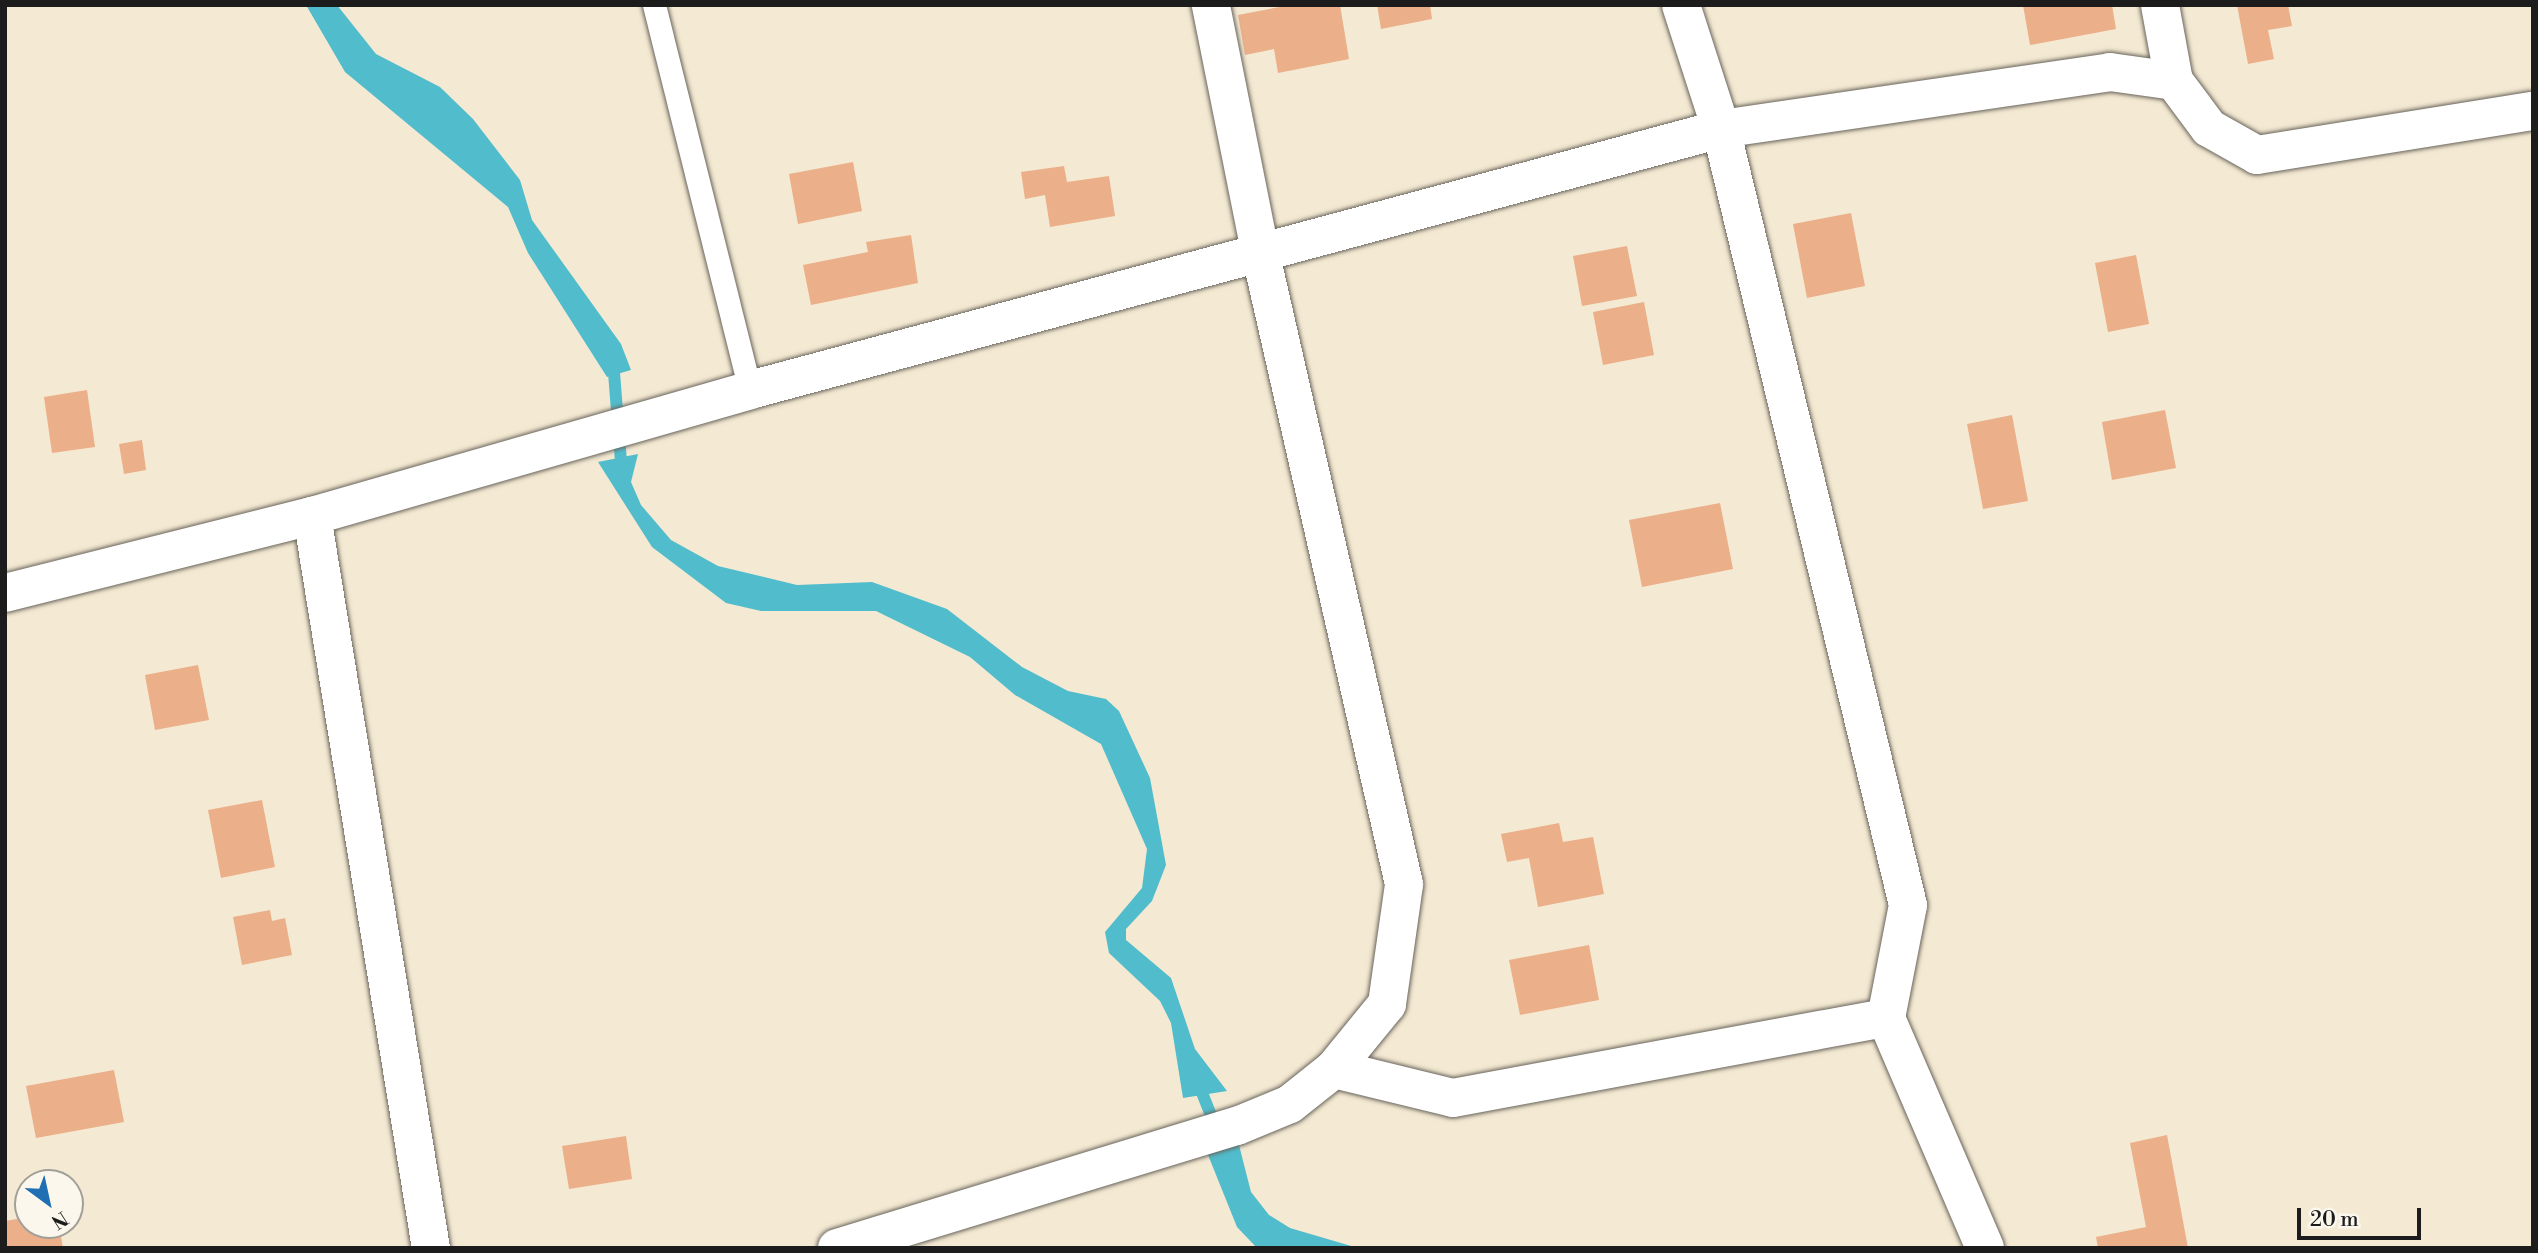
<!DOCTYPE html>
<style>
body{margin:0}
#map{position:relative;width:2538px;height:1253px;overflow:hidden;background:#f4e9d2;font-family:"Libre Bodoni",serif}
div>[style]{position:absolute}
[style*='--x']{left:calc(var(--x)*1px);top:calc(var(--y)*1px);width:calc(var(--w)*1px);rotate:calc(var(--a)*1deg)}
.water>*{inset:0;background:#51bdcc}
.stream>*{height:12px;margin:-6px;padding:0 6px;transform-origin:6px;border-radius:6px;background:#51bdcc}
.building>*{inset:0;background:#ebaf89}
.roads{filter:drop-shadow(0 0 2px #68645c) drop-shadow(0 0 2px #68645c)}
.service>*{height:23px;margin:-11.5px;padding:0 11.5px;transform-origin:11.5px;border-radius:11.5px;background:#fff}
.minor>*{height:38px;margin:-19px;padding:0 19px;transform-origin:19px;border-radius:19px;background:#fff}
span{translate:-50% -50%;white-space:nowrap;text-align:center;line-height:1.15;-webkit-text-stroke:6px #fbf7ec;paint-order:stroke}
.frame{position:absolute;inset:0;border:7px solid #1c1c1c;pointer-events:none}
.north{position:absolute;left:14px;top:1169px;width:70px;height:70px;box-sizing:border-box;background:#fbf7ec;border:2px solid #a29f99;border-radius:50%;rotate:147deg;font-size:19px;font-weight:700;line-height:28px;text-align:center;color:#1c1c1c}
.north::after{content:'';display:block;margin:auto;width:24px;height:32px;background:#1f6fb2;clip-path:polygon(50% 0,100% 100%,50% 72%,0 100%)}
.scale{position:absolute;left:2297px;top:1208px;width:124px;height:32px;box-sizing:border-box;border:4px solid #1c1c1c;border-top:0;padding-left:9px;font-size:21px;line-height:24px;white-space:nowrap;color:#1c1c1c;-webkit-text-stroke:5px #fbf7ec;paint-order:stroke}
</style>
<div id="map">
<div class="water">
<i style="clip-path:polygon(306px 5px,337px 5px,376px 54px,440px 87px,473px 119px,520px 180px,532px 220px,621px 344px,631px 370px,607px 377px,528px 253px,508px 207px,345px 72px)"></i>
<i style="clip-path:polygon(638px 454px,631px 482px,641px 505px,671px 540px,718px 566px,797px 585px,872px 582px,947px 609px,1022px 667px,1068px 691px,1106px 699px,1119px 711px,1150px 778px,1166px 865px,1152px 901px,1126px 929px,1126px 940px,1171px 978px,1195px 1049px,1227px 1091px,1183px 1098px,1171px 1023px,1160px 1001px,1109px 953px,1105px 932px,1142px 888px,1147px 849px,1101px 744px,1015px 695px,970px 657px,876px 611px,761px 611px,726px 603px,652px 547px,598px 462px)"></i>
<i style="clip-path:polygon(1239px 1145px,1251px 1192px,1269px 1215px,1290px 1228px,1358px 1248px,1257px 1248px,1237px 1227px,1206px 1150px)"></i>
</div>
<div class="stream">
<i style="--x:613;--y:360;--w:114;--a:85.5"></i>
<i style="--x:1197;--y:1080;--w:52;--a:68.4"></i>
</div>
<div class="building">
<i style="clip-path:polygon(1290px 5px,1340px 5px,1349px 59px,1278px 73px,1274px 49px,1245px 55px,1238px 15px)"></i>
<i style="clip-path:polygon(1377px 5px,1430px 5px,1432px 19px,1381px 29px)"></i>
<i style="clip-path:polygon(2023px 5px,2112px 5px,2116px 29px,2030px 45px)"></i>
<i style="clip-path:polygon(2237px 5px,2288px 5px,2292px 26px,2268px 30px,2274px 59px,2248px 64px)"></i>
<i style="clip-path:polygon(853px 162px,862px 211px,798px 224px,789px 174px)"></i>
<i style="clip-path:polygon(1064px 166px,1067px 182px,1109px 176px,1115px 216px,1050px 227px,1045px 195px,1025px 199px,1021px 172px)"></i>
<i style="clip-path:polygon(1851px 213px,1865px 286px,1807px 298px,1793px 224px)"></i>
<i style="clip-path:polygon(911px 235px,918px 283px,811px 305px,803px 265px,868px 252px,866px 242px)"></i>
<i style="clip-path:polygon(1627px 246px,1637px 296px,1582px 306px,1573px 256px)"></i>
<i style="clip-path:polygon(2136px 255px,2149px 324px,2108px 332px,2095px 263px)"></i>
<i style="clip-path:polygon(1644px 302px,1654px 355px,1603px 365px,1593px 312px)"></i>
<i style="clip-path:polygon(87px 390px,95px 447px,52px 453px,44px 397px)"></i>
<i style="clip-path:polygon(2165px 410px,2176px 468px,2112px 480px,2102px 422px)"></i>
<i style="clip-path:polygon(2012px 415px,2028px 501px,1983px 509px,1967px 424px)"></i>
<i style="clip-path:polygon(142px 440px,146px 470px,124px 474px,119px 444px)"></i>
<i style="clip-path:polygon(1720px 503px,1733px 569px,1642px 587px,1629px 520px)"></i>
<i style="clip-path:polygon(198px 665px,209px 720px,155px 730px,145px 675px)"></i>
<i style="clip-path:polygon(262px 800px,275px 867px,221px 878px,208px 810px)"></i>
<i style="clip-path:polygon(1559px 823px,1563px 842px,1593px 837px,1604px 894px,1538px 907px,1529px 858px,1507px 862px,1501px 834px)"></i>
<i style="clip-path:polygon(270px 910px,272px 921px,285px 918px,292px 955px,242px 965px,233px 917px)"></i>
<i style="clip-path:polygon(1589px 945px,1599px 1000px,1520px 1015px,1509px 960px)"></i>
<i style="clip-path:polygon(114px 1070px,124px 1122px,36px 1138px,26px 1086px)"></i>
<i style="clip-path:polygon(2167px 1135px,2188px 1248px,2098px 1248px,2096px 1237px,2146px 1227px,2130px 1143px)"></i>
<i style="clip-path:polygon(626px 1136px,632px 1179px,569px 1189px,562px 1146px)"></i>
<i style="clip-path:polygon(28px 1217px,28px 1225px,59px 1225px,63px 1248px,5px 1248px,5px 1221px)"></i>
</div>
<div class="roads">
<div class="service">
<i style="--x:654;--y:5;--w:397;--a:76"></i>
</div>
<div class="minor">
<i style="--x:1681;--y:5;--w:130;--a:72.1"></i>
<i style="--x:1721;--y:129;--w:798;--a:76.45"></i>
<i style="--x:1908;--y:905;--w:115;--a:101"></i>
<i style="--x:1886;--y:1018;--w:250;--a:66.7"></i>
<i style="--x:2160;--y:5;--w:77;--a:79.6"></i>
<i style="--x:312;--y:516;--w:742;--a:80.77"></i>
<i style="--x:5;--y:593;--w:317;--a:-14.1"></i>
<i style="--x:312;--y:516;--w:456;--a:-16"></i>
<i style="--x:750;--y:390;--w:1005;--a:-15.05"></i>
<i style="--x:1721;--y:129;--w:393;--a:-8.3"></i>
<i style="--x:2110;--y:72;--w:65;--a:8"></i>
<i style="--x:2174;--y:81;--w:59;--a:53.3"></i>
<i style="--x:2209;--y:128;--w:55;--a:29.4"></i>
<i style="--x:2257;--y:155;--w:279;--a:-9.1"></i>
<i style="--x:1334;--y:1069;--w:122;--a:13.7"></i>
<i style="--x:1453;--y:1098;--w:440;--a:-10.5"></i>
<i style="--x:837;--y:1248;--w:418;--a:-17"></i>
<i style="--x:1237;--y:1126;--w:57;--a:-22.5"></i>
<i style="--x:1290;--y:1104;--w:56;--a:-38.5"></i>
<i style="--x:1334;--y:1069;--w:84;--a:-50.8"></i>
<i style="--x:1387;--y:1004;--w:121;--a:-81.9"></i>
<i style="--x:1404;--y:884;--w:649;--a:-102.82"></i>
<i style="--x:1260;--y:251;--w:251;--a:-101.3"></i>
</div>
</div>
<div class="frame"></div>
<div class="north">N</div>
<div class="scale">20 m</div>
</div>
